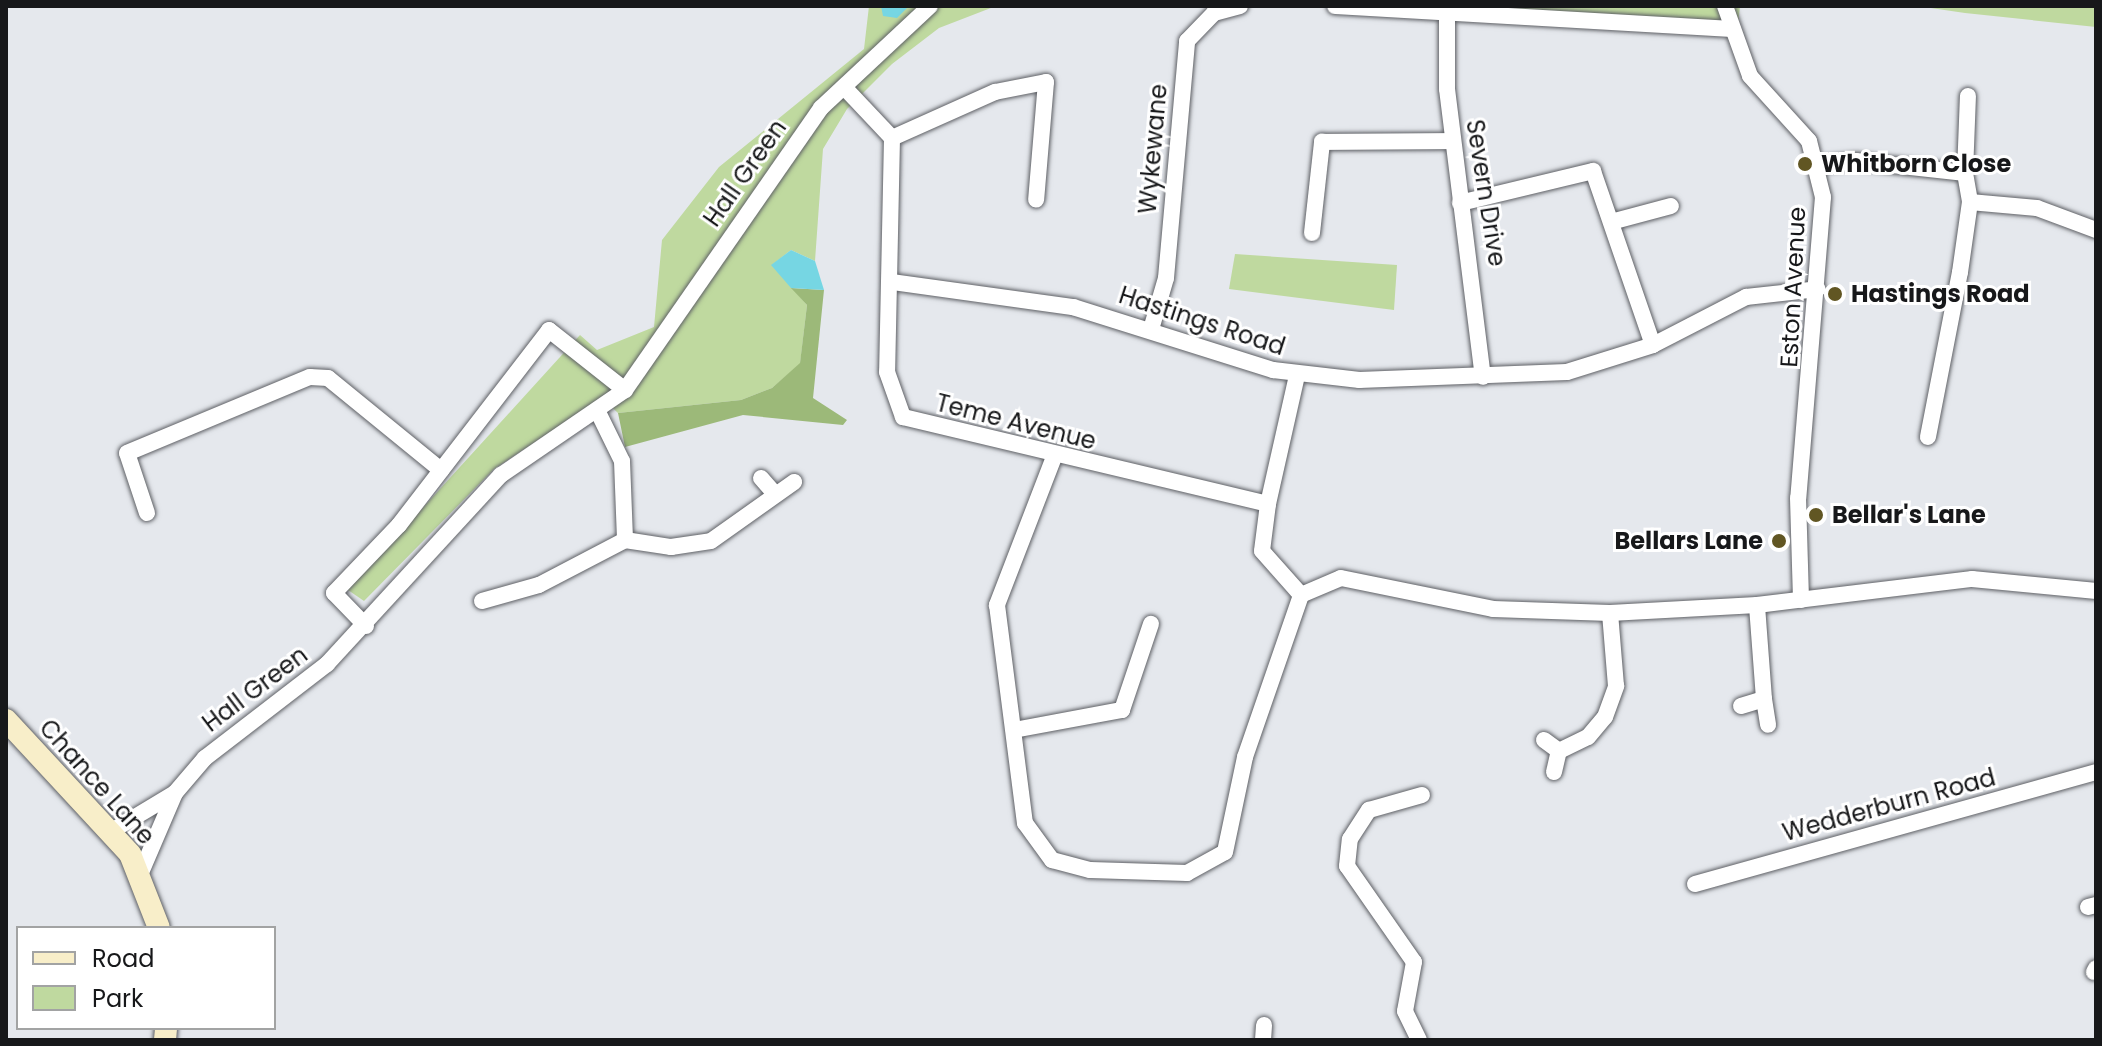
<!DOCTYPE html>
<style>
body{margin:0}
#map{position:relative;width:2102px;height:1046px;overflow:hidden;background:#e5e8ed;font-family:Poppins,sans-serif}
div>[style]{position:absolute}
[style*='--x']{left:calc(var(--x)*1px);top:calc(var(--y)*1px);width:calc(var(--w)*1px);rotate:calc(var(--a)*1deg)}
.green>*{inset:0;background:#bfd99f}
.forest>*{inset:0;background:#9cb979}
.water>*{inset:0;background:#76d6e3}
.roads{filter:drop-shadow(0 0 2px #5e6065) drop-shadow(0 0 2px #5e6065)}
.street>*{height:16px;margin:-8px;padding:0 8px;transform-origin:8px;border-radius:8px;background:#fff}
.secondary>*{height:22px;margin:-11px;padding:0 11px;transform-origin:11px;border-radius:11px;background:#f8eec9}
.dots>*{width:22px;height:22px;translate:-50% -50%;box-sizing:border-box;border:4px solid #fff;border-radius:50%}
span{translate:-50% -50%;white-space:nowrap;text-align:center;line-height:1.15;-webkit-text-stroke:6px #fff;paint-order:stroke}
.street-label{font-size:24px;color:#17181a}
.poi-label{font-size:24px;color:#17181a;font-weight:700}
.left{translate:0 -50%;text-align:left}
.right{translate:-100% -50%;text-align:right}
.frame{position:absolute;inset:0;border:8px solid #17181a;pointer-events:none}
.legend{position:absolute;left:16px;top:926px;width:260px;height:104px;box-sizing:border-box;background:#fff;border:2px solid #a2a3a3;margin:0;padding:10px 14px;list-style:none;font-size:24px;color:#17181a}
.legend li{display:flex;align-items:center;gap:16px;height:40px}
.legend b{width:40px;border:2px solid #a2a3a3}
</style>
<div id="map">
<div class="green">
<i style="clip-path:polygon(869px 6px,996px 6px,939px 28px,892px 64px,847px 109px,823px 149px,815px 261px,791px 250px,772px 265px,807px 305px,800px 364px,772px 388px,741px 400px,618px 413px,602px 398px,494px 469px,364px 601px,348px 590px,580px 335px,597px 350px,654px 327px,662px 240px,719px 167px,864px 49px)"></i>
<i style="clip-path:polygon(1417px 6px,1740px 6px,1738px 25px)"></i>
<i style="clip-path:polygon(1917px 6px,2096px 6px,2096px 27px,1965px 13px)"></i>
<i style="clip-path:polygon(1235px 254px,1397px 265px,1394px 310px,1229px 289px)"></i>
</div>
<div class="forest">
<i style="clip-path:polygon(791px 288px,824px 290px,813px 398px,847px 420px,843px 425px,743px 415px,625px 447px,618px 413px,741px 400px,772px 388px,800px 363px,807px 305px)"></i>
</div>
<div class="water">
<i style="clip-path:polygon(881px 6px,909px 6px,897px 18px,883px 16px)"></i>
<i style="clip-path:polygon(791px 250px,815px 261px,824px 290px,791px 288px,771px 265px)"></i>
</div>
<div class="roads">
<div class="street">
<i style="--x:1335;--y:6;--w:394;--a:3.3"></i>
<i style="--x:1725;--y:6;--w:74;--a:70.3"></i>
<i style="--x:1750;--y:76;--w:88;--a:47.8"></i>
<i style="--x:1809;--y:141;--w:58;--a:76"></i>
<i style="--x:1823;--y:197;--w:302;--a:94.7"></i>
<i style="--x:1798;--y:498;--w:102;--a:88.3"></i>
<i style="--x:1447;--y:18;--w:71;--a:90"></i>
<i style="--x:1447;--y:89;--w:290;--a:82.9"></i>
<i style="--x:844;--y:87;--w:70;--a:46.7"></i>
<i style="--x:892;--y:138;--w:234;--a:91.2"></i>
<i style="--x:887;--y:372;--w:48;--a:70.4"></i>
<i style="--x:903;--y:417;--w:375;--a:13.4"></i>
<i style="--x:1268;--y:504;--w:47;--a:97.3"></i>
<i style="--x:1262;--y:551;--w:59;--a:48.4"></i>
<i style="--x:892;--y:138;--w:113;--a:-24.1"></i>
<i style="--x:995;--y:92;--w:52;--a:-11.1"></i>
<i style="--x:1046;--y:82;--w:118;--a:94.8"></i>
<i style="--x:1816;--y:165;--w:40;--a:-5.7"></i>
<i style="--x:1856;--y:161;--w:110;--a:6.3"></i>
<i style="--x:1965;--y:173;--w:29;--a:80"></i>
<i style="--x:1970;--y:202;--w:71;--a:98.1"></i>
<i style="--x:1960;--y:272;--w:168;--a:101"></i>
<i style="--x:1965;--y:173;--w:77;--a:-87.8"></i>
<i style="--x:1970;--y:202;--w:67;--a:5.1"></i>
<i style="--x:2037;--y:208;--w:63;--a:20.4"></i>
<i style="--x:1460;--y:203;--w:137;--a:-13.5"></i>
<i style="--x:1593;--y:171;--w:184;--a:71"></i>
<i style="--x:1611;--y:222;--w:62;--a:-14.9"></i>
<i style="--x:1312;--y:233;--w:92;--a:-83.7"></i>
<i style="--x:1322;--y:142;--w:131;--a:-0.4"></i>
<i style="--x:892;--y:282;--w:183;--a:7.9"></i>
<i style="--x:1073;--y:307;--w:210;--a:17.5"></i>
<i style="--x:1273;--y:370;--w:87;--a:6.6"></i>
<i style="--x:1359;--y:380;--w:208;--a:-2.2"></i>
<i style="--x:1567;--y:372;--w:90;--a:-17.4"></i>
<i style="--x:1653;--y:345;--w:105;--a:-27.3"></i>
<i style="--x:1746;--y:297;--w:72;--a:-6.3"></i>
<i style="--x:1152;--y:326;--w:50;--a:-73.7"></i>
<i style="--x:1166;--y:278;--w:238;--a:-84.9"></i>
<i style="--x:1187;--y:41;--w:39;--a:-46"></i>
<i style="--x:1214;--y:13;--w:27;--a:-15"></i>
<i style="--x:597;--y:410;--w:57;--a:63.9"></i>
<i style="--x:622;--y:461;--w:79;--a:87.8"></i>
<i style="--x:625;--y:540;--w:47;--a:8.7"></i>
<i style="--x:671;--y:547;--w:40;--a:-8.5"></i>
<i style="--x:711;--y:541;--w:102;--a:-35.4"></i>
<i style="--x:1054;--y:457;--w:159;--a:111.1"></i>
<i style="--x:997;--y:605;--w:220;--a:82.7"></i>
<i style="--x:1025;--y:823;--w:46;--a:53.9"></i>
<i style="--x:1052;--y:860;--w:39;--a:15"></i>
<i style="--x:1090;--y:870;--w:97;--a:1.8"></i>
<i style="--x:1187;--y:873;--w:43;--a:-28.9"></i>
<i style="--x:1225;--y:852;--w:97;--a:-78.1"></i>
<i style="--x:1245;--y:757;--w:171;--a:-70.9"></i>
<i style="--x:761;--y:478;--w:18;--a:49"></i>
<i style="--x:1268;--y:504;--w:132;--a:-77.3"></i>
<i style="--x:147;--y:513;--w:63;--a:-108.4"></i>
<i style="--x:127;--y:453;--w:198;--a:-22.6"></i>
<i style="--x:310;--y:377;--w:18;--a:3"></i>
<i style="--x:328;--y:378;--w:146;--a:39.2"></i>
<i style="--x:1301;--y:595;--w:43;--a:-23"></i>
<i style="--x:1341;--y:578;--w:155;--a:11.5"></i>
<i style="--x:1493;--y:609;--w:117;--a:2"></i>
<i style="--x:1610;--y:613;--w:147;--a:-3.1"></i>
<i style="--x:1757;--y:605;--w:217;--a:-6.9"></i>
<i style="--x:1972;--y:579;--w:125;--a:5.5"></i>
<i style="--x:482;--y:601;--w:59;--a:-15.7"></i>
<i style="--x:539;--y:585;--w:97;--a:-27.6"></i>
<i style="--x:366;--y:626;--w:46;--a:-134.1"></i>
<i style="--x:334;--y:593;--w:94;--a:-46.3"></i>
<i style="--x:399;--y:525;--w:246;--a:-52.4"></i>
<i style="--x:549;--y:330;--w:97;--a:38.3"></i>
<i style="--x:1764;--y:699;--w:26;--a:81"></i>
<i style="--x:1741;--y:706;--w:24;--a:-17"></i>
<i style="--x:1764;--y:699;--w:94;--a:-94.3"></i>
<i style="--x:1014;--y:730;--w:110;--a:-10.5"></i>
<i style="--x:1122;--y:710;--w:91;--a:-71.4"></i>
<i style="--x:1544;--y:740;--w:19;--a:36"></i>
<i style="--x:1554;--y:772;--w:22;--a:-77"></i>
<i style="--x:1559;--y:751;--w:32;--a:-26"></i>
<i style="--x:1588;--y:737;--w:26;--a:-50"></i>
<i style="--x:1605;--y:717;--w:33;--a:-70"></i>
<i style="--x:1616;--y:686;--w:73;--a:-94.7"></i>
<i style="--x:110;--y:832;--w:76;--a:-31"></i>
<i style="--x:142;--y:870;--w:84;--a:-66.8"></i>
<i style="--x:175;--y:793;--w:46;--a:-49.4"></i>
<i style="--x:205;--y:758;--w:154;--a:-37.6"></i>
<i style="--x:327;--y:664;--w:257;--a:-47.4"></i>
<i style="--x:501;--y:475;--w:150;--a:-34.4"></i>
<i style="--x:625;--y:390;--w:343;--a:-55.2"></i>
<i style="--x:821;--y:108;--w:149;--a:-43.1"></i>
<i style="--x:1695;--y:884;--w:416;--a:-15.6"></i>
<i style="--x:2088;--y:907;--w:8;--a:-14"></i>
<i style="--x:2094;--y:972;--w:4;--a:-63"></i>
<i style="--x:1263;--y:1040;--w:15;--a:-86"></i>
<i style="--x:1419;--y:1040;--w:32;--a:-116"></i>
<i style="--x:1405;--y:1011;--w:50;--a:-79.6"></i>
<i style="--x:1414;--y:962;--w:117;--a:-124.9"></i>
<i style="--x:1347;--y:866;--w:27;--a:-84"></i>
<i style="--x:1350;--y:839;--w:35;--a:-57"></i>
<i style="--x:1369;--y:810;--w:55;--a:-15.8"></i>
</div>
<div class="secondary">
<i style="--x:6;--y:720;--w:183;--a:47.2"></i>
<i style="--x:130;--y:854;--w:79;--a:68.6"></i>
<i style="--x:165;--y:1040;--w:12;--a:-85"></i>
</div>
</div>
<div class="dots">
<i style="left:1805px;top:164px;background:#615623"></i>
<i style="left:1835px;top:294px;background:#615623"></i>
<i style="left:1816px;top:515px;background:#615623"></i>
<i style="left:1779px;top:541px;background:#615623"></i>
</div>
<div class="street-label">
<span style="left:1153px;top:149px;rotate:-85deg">Wykewane</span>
<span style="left:745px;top:173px;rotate:-55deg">Hall Green</span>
<span style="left:1486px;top:193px;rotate:81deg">Severn Drive</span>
<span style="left:1793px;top:287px;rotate:-87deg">Eston Avenue</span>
<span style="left:1202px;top:321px;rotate:18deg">Hastings Road</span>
<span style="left:1016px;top:422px;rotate:14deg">Teme Avenue</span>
<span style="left:255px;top:689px;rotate:-37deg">Hall Green</span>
<span style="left:97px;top:782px;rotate:48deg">Chance Lane</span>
<span style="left:1889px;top:805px;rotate:-15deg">Wedderburn Road</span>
</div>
<div class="poi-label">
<span class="left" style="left:1821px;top:164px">Whitborn Close</span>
<span class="left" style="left:1851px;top:294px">Hastings Road</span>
<span class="left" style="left:1832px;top:515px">Bellar's Lane</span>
<span class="right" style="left:1763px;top:541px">Bellars Lane</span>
</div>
<div class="frame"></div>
<ul class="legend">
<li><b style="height:10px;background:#f8eec9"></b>Road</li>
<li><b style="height:22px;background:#bfd99f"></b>Park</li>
</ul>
</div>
